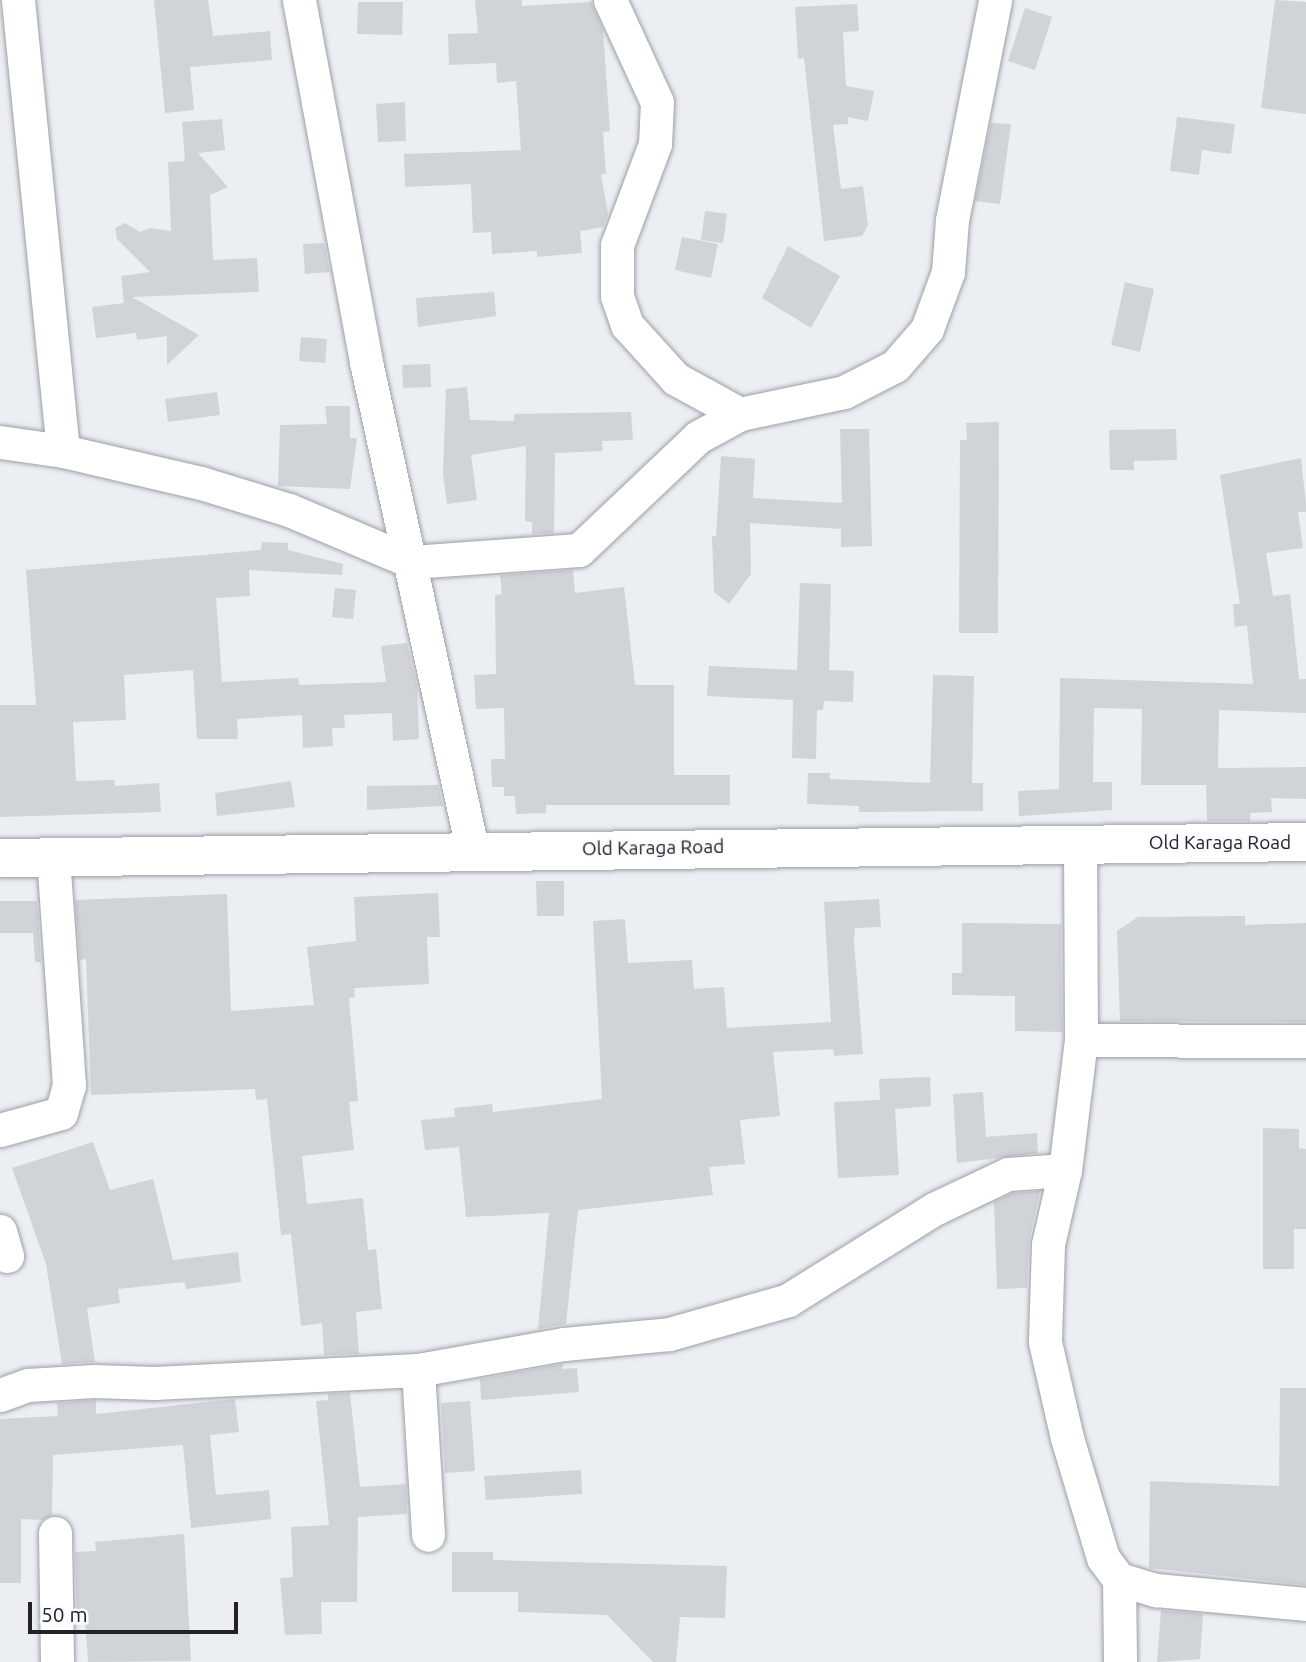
<!DOCTYPE html>
<style>
body{margin:0}
#map{position:relative;width:1306px;height:1662px;overflow:hidden;background:#ebeef3;font-family:Ubuntu,sans-serif}
div>[style]{position:absolute}
[style*='--x']{left:calc(var(--x)*1px);top:calc(var(--y)*1px);width:calc(var(--w)*1px);rotate:calc(var(--a)*1deg)}
.building>*{inset:0;background:#d0d3d8}
.roads{filter:drop-shadow(0 0 2px #9da0a4) drop-shadow(0 0 2px #9da0a4)}
.street>*{height:33px;margin:-16.5px;padding:0 16.5px;transform-origin:16.5px;border-radius:16.5px;background:#fff}
.secondary>*{height:38px;margin:-19px;padding:0 19px;transform-origin:19px;border-radius:19px;background:#fff}
span{translate:-50% -50%;white-space:nowrap;text-align:center;line-height:1.15;-webkit-text-stroke:5px #f9fbfe;paint-order:stroke}
.street-label{font-size:19px;color:#222325}
.scale{position:absolute;left:28px;top:1602px;width:210px;height:32px;box-sizing:border-box;border:4px solid #222325;border-top:0;padding-left:9px;font-size:21px;line-height:24px;white-space:nowrap;color:#222325;-webkit-text-stroke:5px #f9fbfe;paint-order:stroke}
</style>
<div id="map">
<div class="building">
<i style="clip-path:polygon(154px 0,208px 0,213px 36px,270px 31px,272px 60px,190px 67px,194px 110px,165px 113px)"></i>
<i style="clip-path:polygon(475px 0,522px 0,522px 6px,591px 2px,603px 30px,610px 131px,603px 132px,606px 174px,601px 174px,608px 214px,603px 227px,580px 231px,582px 253px,537px 257px,537px 251px,492px 254px,491px 232px,473px 233px,471px 184px,405px 187px,404px 154px,521px 150px,516px 81px,497px 83px,496px 63px,449px 65px,448px 34px,478px 33px)"></i>
<i style="clip-path:polygon(1275px 0,1306px 2px,1306px 114px,1261px 108px)"></i>
<i style="clip-path:polygon(358px 2px,403px 2px,402px 35px,357px 34px)"></i>
<i style="clip-path:polygon(857px 4px,859px 31px,843px 32px,846px 86px,874px 91px,868px 121px,848px 117px,848px 124px,833px 125px,841px 189px,863px 186px,868px 225px,862px 236px,824px 241px,804px 58px,798px 59px,795px 7px)"></i>
<i style="clip-path:polygon(1025px 8px,1052px 17px,1035px 70px,1008px 61px)"></i>
<i style="clip-path:polygon(405px 102px,406px 141px,378px 142px,376px 104px)"></i>
<i style="clip-path:polygon(1177px 117px,1235px 124px,1231px 154px,1202px 150px,1199px 175px,1170px 171px)"></i>
<i style="clip-path:polygon(222px 119px,225px 150px,198px 153px,228px 187px,210px 195px,213px 260px,257px 258px,259px 292px,132px 297px,199px 335px,167px 365px,167px 336px,137px 340px,136px 333px,96px 338px,92px 307px,124px 303px,121px 276px,150px 272px,117px 239px,115px 228px,125px 223px,140px 232px,150px 228px,171px 231px,168px 162px,185px 161px,182px 122px)"></i>
<i style="clip-path:polygon(991px 123px,1011px 124px,1000px 204px,975px 201px)"></i>
<i style="clip-path:polygon(705px 211px,727px 214px,723px 243px,701px 240px)"></i>
<i style="clip-path:polygon(682px 237px,718px 244px,711px 278px,675px 270px)"></i>
<i style="clip-path:polygon(324px 243px,330px 272px,305px 274px,303px 244px)"></i>
<i style="clip-path:polygon(788px 246px,840px 276px,811px 328px,762px 298px)"></i>
<i style="clip-path:polygon(1125px 282px,1154px 289px,1140px 352px,1111px 345px)"></i>
<i style="clip-path:polygon(494px 292px,496px 316px,418px 327px,416px 298px)"></i>
<i style="clip-path:polygon(301px 337px,327px 339px,325px 363px,299px 361px)"></i>
<i style="clip-path:polygon(430px 364px,431px 387px,403px 388px,402px 365px)"></i>
<i style="clip-path:polygon(467px 387px,470px 420px,514px 421px,514px 414px,631px 412px,633px 440px,602px 441px,603px 451px,555px 453px,554px 533px,532px 534px,532px 522px,525px 521px,526px 446px,471px 455px,477px 500px,447px 504px,443px 474px,446px 389px)"></i>
<i style="clip-path:polygon(217px 392px,220px 415px,168px 422px,165px 399px)"></i>
<i style="clip-path:polygon(325px 406px,350px 406px,350px 438px,357px 438px,350px 489px,278px 486px,280px 425px,327px 424px)"></i>
<i style="clip-path:polygon(999px 422px,998px 633px,959px 633px,960px 440px,967px 440px,966px 423px)"></i>
<i style="clip-path:polygon(840px 429px,869px 429px,872px 546px,841px 547px,841px 529px,750px 523px,751px 574px,729px 604px,714px 592px,712px 536px,716px 536px,721px 456px,755px 459px,753px 498px,842px 503px)"></i>
<i style="clip-path:polygon(1176px 429px,1177px 460px,1134px 461px,1134px 470px,1110px 470px,1109px 430px)"></i>
<i style="clip-path:polygon(1301px 458px,1306px 505px,1306px 512px,1298px 512px,1303px 548px,1266px 553px,1273px 596px,1290px 594px,1299px 679px,1306px 679px,1306px 713px,1219px 710px,1218px 768px,1306px 767px,1306px 799px,1271px 798px,1272px 812px,1250px 813px,1250px 821px,1207px 821px,1206px 785px,1141px 785px,1142px 709px,1094px 708px,1093px 782px,1112px 782px,1112px 810px,1019px 816px,1018px 791px,1059px 789px,1060px 678px,1253px 684px,1247px 625px,1235px 627px,1233px 604px,1240px 604px,1220px 475px)"></i>
<i style="clip-path:polygon(262px 542px,288px 543px,288px 550px,343px 564px,342px 575px,249px 570px,250px 596px,216px 598px,222px 682px,298px 678px,299px 685px,386px 682px,381px 646px,407px 643px,417px 686px,419px 739px,393px 741px,392px 713px,344px 715px,345px 728px,332px 728px,333px 746px,303px 748px,302px 715px,237px 719px,238px 739px,197px 739px,193px 670px,124px 675px,126px 720px,73px 722px,76px 781px,114px 780px,115px 786px,159px 783px,161px 812px,0 817px,0 705px,36px 705px,26px 570px,261px 550px)"></i>
<i style="clip-path:polygon(573px 570px,575px 593px,624px 587px,635px 685px,674px 685px,674px 775px,730px 775px,730px 805px,546px 805px,546px 813px,516px 814px,515px 796px,504px 796px,504px 787px,492px 787px,491px 759px,505px 759px,504px 708px,476px 709px,474px 675px,496px 674px,495px 595px,502px 594px,500px 575px)"></i>
<i style="clip-path:polygon(800px 583px,831px 584px,829px 670px,854px 671px,853px 702px,824px 701px,823px 710px,817px 710px,816px 759px,792px 758px,793px 700px,707px 696px,709px 666px,797px 670px)"></i>
<i style="clip-path:polygon(335px 588px,356px 590px,353px 619px,332px 617px)"></i>
<i style="clip-path:polygon(933px 675px,974px 676px,972px 783px,983px 783px,983px 811px,859px 812px,859px 806px,807px 804px,808px 773px,830px 773px,830px 779px,930px 783px)"></i>
<i style="clip-path:polygon(291px 781px,295px 807px,217px 816px,215px 793px)"></i>
<i style="clip-path:polygon(438px 785px,443px 806px,367px 810px,367px 786px)"></i>
<i style="clip-path:polygon(536px 881px,564px 881px,564px 916px,537px 916px)"></i>
<i style="clip-path:polygon(438px 893px,440px 937px,427px 937px,429px 984px,354px 988px,355px 997px,349px 998px,358px 1101px,349px 1102px,354px 1150px,302px 1156px,307px 1204px,363px 1198px,368px 1250px,376px 1249px,382px 1309px,356px 1312px,359px 1354px,324px 1355px,322px 1323px,301px 1326px,291px 1234px,281px 1235px,267px 1099px,256px 1100px,255px 1089px,91px 1095px,86px 959px,80px 960px,75px 900px,227px 894px,231px 1011px,314px 1005px,307px 947px,356px 941px,354px 897px)"></i>
<i style="clip-path:polygon(879px 899px,881px 927px,855px 928px,854px 942px,863px 1054px,834px 1056px,833px 1049px,773px 1052px,780px 1116px,740px 1120px,745px 1164px,709px 1167px,713px 1195px,578px 1210px,566px 1324px,538px 1329px,549px 1213px,466px 1217px,459px 1147px,425px 1150px,421px 1120px,455px 1117px,454px 1108px,492px 1104px,493px 1112px,602px 1099px,593px 921px,625px 919px,628px 963px,692px 960px,694px 989px,724px 987px,727px 1028px,831px 1022px,824px 902px)"></i>
<i style="clip-path:polygon(0 901px,37px 901px,41px 962px,35px 962px,33px 933px,0 933px)"></i>
<i style="clip-path:polygon(1245px 916px,1245px 925px,1306px 923px,1306px 1022px,1120px 1021px,1117px 931px,1138px 917px)"></i>
<i style="clip-path:polygon(962px 923px,1061px 924px,1062px 1032px,1015px 1031px,1015px 996px,952px 995px,952px 973px,962px 973px)"></i>
<i style="clip-path:polygon(930px 1077px,931px 1106px,895px 1109px,899px 1175px,838px 1178px,834px 1102px,880px 1100px,879px 1079px)"></i>
<i style="clip-path:polygon(983px 1092px,986px 1137px,1037px 1133px,1038px 1153px,957px 1163px,953px 1094px)"></i>
<i style="clip-path:polygon(1263px 1128px,1299px 1129px,1299px 1148px,1306px 1149px,1306px 1229px,1294px 1229px,1294px 1269px,1263px 1269px)"></i>
<i style="clip-path:polygon(93px 1142px,110px 1190px,153px 1179px,173px 1260px,238px 1252px,241px 1282px,186px 1289px,185px 1282px,118px 1289px,120px 1303px,87px 1308px,95px 1362px,62px 1364px,46px 1264px,12px 1168px)"></i>
<i style="clip-path:polygon(1040px 1191px,1029px 1240px,1027px 1288px,997px 1289px,994px 1202px,1013px 1193px)"></i>
<i style="clip-path:polygon(563px 1364px,562px 1369px,577px 1368px,579px 1392px,481px 1400px,480px 1379px)"></i>
<i style="clip-path:polygon(1280px 1388px,1306px 1388px,1306px 1585px,1149px 1568px,1150px 1481px,1279px 1486px)"></i>
<i style="clip-path:polygon(350px 1393px,360px 1487px,406px 1484px,407px 1514px,358px 1517px,357px 1602px,321px 1602px,322px 1634px,285px 1635px,280px 1578px,293px 1577px,291px 1527px,329px 1525px,316px 1401px,328px 1400px,328px 1394px)"></i>
<i style="clip-path:polygon(235px 1399px,239px 1432px,210px 1435px,216px 1495px,269px 1490px,271px 1519px,191px 1528px,183px 1445px,53px 1455px,52px 1515px,42px 1520px,21px 1519px,21px 1583px,0 1583px,0 1419px,58px 1416px,57px 1403px,96px 1400px,96px 1414px)"></i>
<i style="clip-path:polygon(470px 1401px,475px 1471px,445px 1473px,441px 1403px)"></i>
<i style="clip-path:polygon(581px 1470px,582px 1494px,486px 1500px,484px 1476px)"></i>
<i style="clip-path:polygon(184px 1534px,191px 1661px,88px 1662px,85px 1618px,77px 1619px,75px 1552px,96px 1551px,95px 1542px)"></i>
<i style="clip-path:polygon(452px 1552px,493px 1552px,493px 1560px,727px 1566px,725px 1618px,680px 1617px,676px 1662px,653px 1662px,607px 1615px,518px 1612px,518px 1592px,452px 1592px)"></i>
<i style="clip-path:polygon(1161px 1610px,1203px 1614px,1200px 1659px,1157px 1662px)"></i>
</div>
<div class="roads">
<div class="street">
<i style="--x:18;--y:0;--w:453;--a:84.3"></i>
<i style="--x:299;--y:0;--w:368;--a:79.5"></i>
<i style="--x:366;--y:362;--w:498;--a:77.7"></i>
<i style="--x:610;--y:0;--w:112;--a:65.3"></i>
<i style="--x:657;--y:102;--w:42;--a:92.7"></i>
<i style="--x:655;--y:144;--w:108;--a:110.6"></i>
<i style="--x:617;--y:245;--w:51;--a:90"></i>
<i style="--x:617;--y:296;--w:31;--a:71"></i>
<i style="--x:627;--y:325;--w:73;--a:47.8"></i>
<i style="--x:676;--y:379;--w:73;--a:28.7"></i>
<i style="--x:0;--y:442;--w:64;--a:8.1"></i>
<i style="--x:63;--y:451;--w:142;--a:13.1"></i>
<i style="--x:201;--y:483;--w:92;--a:17.1"></i>
<i style="--x:289;--y:510;--w:134;--a:22.9"></i>
<i style="--x:412;--y:562;--w:167;--a:-4.1"></i>
<i style="--x:579;--y:550;--w:164;--a:-43.5"></i>
<i style="--x:698;--y:437;--w:48;--a:-28.7"></i>
<i style="--x:740;--y:414;--w:106;--a:-11.9"></i>
<i style="--x:844;--y:392;--w:57;--a:-27"></i>
<i style="--x:895;--y:366;--w:49;--a:-49.1"></i>
<i style="--x:927;--y:329;--w:61;--a:-69.8"></i>
<i style="--x:948;--y:272;--w:52;--a:-85.6"></i>
<i style="--x:952;--y:220;--w:224;--a:-78.9"></i>
<i style="--x:1080;--y:844;--w:196;--a:89.7"></i>
<i style="--x:1081;--y:1040;--w:131;--a:97"></i>
<i style="--x:1065;--y:1170;--w:76;--a:102.9"></i>
<i style="--x:1048;--y:1244;--w:98;--a:91.8"></i>
<i style="--x:1045;--y:1342;--w:98;--a:77.1"></i>
<i style="--x:1067;--y:1438;--w:125;--a:73.3"></i>
<i style="--x:1103;--y:1558;--w:26;--a:53"></i>
<i style="--x:1119;--y:1579;--w:39;--a:17"></i>
<i style="--x:1156;--y:1590;--w:151;--a:5.3"></i>
<i style="--x:1081;--y:1040;--w:225;--a:0.3"></i>
<i style="--x:0;--y:1130;--w:63;--a:-15.6"></i>
<i style="--x:61;--y:1113;--w:29;--a:-74"></i>
<i style="--x:69;--y:1085;--w:229;--a:-94"></i>
<i style="--x:0;--y:1231;--w:26;--a:74"></i>
<i style="--x:418;--y:1370;--w:165;--a:86.5"></i>
<i style="--x:0;--y:1395;--w:30;--a:-20"></i>
<i style="--x:28;--y:1385;--w:66;--a:-3.5"></i>
<i style="--x:94;--y:1381;--w:60;--a:1.9"></i>
<i style="--x:154;--y:1383;--w:264;--a:-2.8"></i>
<i style="--x:418;--y:1370;--w:148;--a:-10.1"></i>
<i style="--x:564;--y:1344;--w:105;--a:-5.4"></i>
<i style="--x:669;--y:1334;--w:124;--a:-15.9"></i>
<i style="--x:788;--y:1300;--w:172;--a:-31.9"></i>
<i style="--x:934;--y:1209;--w:82;--a:-25.3"></i>
<i style="--x:1008;--y:1174;--w:57;--a:-4"></i>
<i style="--x:55;--y:1533;--w:129;--a:89.1"></i>
<i style="--x:1119;--y:1579;--w:83;--a:89.3"></i>
</div>
<div class="secondary">
<i style="--x:0;--y:858;--w:1306;--a:-0.7"></i>
</div>
</div>
<div class="street-label">
<span style="left:1220px;top:843px">Old Karaga Road</span>
<span style="left:653px;top:848px;rotate:-1deg">Old Karaga Road</span>
</div>
<div class="scale">50 m</div>
</div>
